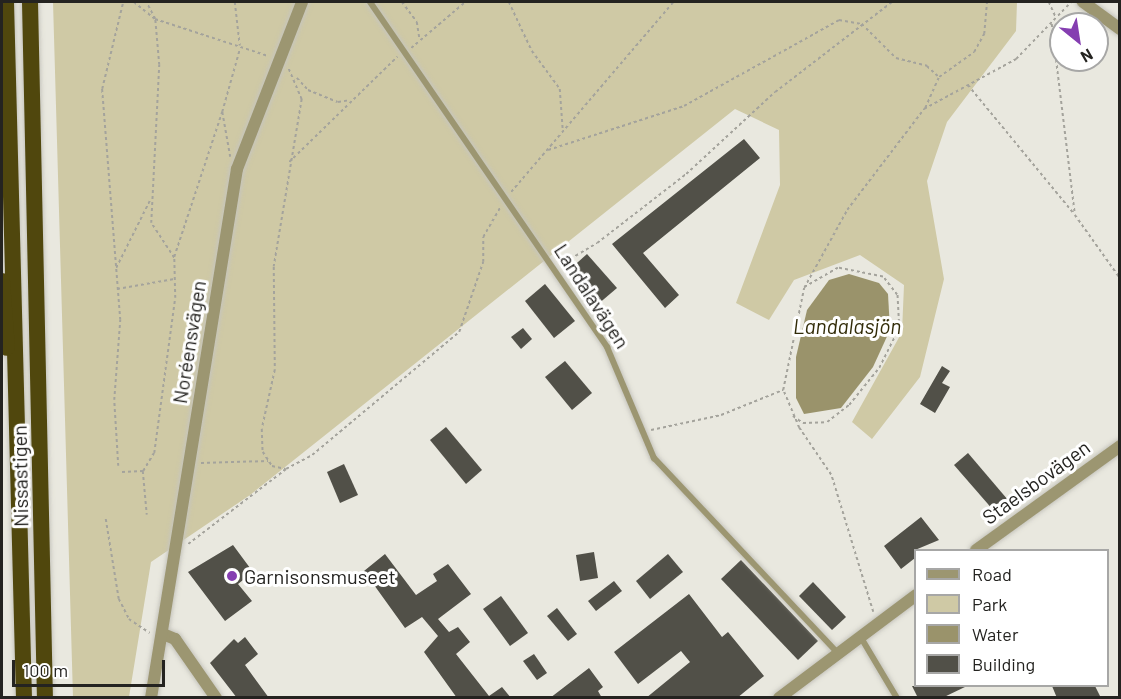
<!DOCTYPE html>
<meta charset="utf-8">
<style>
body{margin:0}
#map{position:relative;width:1121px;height:699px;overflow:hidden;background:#e9e8df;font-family:Barlow,sans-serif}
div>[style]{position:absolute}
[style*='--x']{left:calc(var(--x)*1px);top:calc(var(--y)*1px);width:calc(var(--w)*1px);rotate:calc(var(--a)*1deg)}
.green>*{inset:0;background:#cfc9a5}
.water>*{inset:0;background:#9a936b}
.building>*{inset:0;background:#515048}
.path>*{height:1.5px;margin-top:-0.75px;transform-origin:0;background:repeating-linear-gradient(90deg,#a4a39c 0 3px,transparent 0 6px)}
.roads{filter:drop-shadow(0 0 2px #c6c5bd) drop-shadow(0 0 2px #c6c5bd)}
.service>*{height:6px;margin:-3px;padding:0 3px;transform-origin:3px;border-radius:3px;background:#9c9671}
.minor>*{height:12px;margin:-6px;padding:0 6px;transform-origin:6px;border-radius:6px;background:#9c9671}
.trunk>*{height:16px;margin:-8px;padding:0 8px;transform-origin:8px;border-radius:8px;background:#50470d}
.dots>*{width:16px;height:16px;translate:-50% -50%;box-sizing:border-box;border:3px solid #fff;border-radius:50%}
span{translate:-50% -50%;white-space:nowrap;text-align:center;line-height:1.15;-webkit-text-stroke:6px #fff;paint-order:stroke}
.street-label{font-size:20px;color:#242320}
.poi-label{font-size:20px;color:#242320}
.left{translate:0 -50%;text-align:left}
.water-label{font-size:21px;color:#312b08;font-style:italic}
.frame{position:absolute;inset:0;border:3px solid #242320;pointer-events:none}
.legend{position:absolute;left:914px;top:549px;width:195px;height:138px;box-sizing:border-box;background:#fff;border:2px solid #a7a7a6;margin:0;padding:8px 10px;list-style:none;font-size:18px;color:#242320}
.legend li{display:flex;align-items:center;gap:12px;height:30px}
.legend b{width:30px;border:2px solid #a7a7a6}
.north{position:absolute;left:1049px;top:12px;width:60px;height:60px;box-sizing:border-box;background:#fff;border:2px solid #a7a7a6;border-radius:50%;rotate:150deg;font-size:16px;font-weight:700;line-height:24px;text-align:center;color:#242320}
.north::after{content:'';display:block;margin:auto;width:21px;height:27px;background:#853eb1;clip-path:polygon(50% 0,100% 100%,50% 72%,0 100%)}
.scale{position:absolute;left:12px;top:660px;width:153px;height:27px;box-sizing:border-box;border:3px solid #242320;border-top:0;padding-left:8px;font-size:18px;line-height:21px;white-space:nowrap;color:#242320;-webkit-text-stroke:4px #fff;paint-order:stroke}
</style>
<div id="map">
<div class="green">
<i style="clip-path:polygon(53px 2px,1017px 2px,1016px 31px,947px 122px,927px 181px,944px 279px,920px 377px,872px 439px,852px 422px,902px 332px,904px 285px,860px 255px,794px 280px,769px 320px,736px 303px,780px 185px,779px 130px,735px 109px,250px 495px,151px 562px,129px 697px,73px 698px)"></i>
</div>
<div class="water">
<i style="clip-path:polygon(849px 274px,879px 283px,888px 294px,890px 330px,873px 367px,841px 408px,804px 414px,796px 398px,796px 357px,807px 310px,829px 280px)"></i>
</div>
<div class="building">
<i style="clip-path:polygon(744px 139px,760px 158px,643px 253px,679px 295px,665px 308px,612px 244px)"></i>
<i style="clip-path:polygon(587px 254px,617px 288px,597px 305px,568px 271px)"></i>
<i style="clip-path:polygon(545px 284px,575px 321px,554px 338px,525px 301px)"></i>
<i style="clip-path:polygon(523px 328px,532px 339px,521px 349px,511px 337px)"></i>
<i style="clip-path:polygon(565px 361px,592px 393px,572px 410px,545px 377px)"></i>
<i style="clip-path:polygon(942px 366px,950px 371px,942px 383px,950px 387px,935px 413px,920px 404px)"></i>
<i style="clip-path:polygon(446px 427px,482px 470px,466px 484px,430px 440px)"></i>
<i style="clip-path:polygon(968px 453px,1008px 500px,994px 511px,954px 465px)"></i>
<i style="clip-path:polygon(344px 464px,358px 495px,340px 503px,327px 472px)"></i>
<i style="clip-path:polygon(921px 517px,939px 540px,915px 550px,915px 558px,901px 569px,884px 546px)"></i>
<i style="clip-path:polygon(233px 545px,253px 572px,238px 584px,252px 601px,225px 621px,188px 572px)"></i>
<i style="clip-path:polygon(594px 552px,598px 578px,580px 581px,576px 555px)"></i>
<i style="clip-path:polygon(385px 554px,416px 595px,437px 581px,433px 574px,448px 564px,471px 594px,438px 619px,449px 632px,458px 627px,470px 642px,456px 654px,489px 696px,502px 687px,511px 698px,457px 698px,424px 652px,438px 636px,422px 617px,405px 628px,364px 571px)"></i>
<i style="clip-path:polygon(668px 554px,683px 572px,650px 599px,636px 581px)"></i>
<i style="clip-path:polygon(741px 560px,818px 641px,798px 660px,721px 579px)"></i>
<i style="clip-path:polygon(614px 581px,622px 591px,596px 611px,588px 601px)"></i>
<i style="clip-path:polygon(813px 582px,846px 617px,832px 630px,799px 596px)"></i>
<i style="clip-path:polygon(689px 594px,722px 637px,728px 632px,764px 676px,737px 698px,646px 698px,690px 662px,681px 651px,638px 684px,614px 652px)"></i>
<i style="clip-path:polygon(501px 596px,528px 633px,510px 646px,483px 609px)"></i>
<i style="clip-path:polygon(557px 608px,577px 634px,568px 641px,547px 616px)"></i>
<i style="clip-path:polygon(245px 637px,258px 654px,245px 665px,269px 698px,237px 698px,210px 663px,234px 639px,238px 643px)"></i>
<i style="clip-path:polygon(534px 654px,547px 673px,537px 680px,523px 661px)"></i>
<i style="clip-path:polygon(589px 668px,603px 687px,598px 691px,602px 698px,550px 698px)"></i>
<i style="clip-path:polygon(912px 686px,967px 686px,942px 698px,918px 698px)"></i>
<i style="clip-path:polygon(1052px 686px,1095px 686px,1101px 698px,1057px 698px)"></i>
</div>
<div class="path">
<i style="--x:134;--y:2;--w:27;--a:39"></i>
<i style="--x:155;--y:19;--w:119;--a:18.1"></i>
<i style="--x:235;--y:2;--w:44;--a:83.5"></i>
<i style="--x:402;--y:2;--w:25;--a:53"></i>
<i style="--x:417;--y:22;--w:18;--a:81"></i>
<i style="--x:509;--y:2;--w:54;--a:64.9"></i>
<i style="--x:532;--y:51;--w:47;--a:53.6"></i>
<i style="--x:560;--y:89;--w:42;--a:85.9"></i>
<i style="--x:1049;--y:2;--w:17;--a:66"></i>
<i style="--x:1052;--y:24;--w:190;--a:83.1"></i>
<i style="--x:411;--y:48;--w:71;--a:-40.4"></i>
<i style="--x:289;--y:69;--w:33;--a:67"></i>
<i style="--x:302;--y:99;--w:170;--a:99.5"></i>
<i style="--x:274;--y:267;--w:103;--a:89.4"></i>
<i style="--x:275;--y:370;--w:60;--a:102.4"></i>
<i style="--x:262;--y:429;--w:23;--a:88"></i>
<i style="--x:263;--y:452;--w:17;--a:57"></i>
<i style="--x:272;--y:466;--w:14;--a:12"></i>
<i style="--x:286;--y:469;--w:30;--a:-28"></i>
<i style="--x:312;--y:455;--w:192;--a:-39.9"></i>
<i style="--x:459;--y:332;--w:74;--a:-71.1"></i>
<i style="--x:483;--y:262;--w:25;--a:-90"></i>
<i style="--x:483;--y:237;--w:34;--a:-60"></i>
<i style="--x:297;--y:78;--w:16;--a:47"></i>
<i style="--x:308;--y:90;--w:32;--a:22"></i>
<i style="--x:338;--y:102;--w:12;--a:-9"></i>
<i style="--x:968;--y:85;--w:168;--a:50.5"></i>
<i style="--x:1075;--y:215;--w:77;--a:54.5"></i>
<i style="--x:925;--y:108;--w:34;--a:-66"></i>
<i style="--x:939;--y:77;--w:43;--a:-35.5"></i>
<i style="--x:974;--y:52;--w:21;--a:-61"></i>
<i style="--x:984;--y:34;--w:32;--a:-85"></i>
<i style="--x:548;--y:150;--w:143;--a:-17.9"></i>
<i style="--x:684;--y:106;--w:177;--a:-29"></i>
<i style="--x:839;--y:20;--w:23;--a:10"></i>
<i style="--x:862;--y:24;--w:48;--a:45"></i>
<i style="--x:896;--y:58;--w:32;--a:14"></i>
<i style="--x:927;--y:66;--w:16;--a:43"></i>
<i style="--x:230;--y:157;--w:46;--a:-100.1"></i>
<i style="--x:222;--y:112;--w:66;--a:-74.3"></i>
<i style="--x:289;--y:162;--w:151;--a:-44.2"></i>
<i style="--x:511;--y:192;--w:250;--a:-49.5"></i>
<i style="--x:174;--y:257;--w:153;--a:-71.7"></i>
<i style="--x:560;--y:265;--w:43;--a:-30.7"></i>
<i style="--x:597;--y:243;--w:113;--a:-37.8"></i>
<i style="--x:686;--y:174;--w:121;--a:-42.7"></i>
<i style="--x:775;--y:92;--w:148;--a:-37.6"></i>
<i style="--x:116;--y:268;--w:76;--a:-63.4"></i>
<i style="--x:117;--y:289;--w:58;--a:-10"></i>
<i style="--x:793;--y:416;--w:12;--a:35"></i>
<i style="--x:803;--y:423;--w:24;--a:-2"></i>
<i style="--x:827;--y:422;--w:28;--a:-38"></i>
<i style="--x:849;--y:405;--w:48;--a:-51"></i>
<i style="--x:879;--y:368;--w:45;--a:-63.4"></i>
<i style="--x:899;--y:328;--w:33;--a:-93"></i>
<i style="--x:897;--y:295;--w:23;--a:-128"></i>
<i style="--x:883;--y:277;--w:46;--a:-168.7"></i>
<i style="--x:838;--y:268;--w:38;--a:150"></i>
<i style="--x:651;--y:430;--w:72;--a:-12.1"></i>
<i style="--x:721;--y:415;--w:67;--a:-22"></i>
<i style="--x:201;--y:463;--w:67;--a:-1.7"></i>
<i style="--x:118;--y:466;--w:66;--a:-93.5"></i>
<i style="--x:114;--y:400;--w:80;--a:-85.7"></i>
<i style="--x:120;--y:320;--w:232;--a:-94.5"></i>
<i style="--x:102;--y:89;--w:89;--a:-76.4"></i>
<i style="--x:143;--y:471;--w:44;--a:84.8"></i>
<i style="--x:122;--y:472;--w:21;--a:-3"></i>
<i style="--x:143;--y:471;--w:21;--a:-59"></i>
<i style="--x:154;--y:453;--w:156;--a:-82.3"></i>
<i style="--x:175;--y:298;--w:40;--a:-91.4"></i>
<i style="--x:174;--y:258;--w:42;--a:-123.3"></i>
<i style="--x:151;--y:223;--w:158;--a:-87.1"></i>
<i style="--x:159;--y:65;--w:46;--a:-95"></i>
<i style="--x:155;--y:19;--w:19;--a:-118"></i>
<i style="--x:106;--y:519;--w:81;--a:80.8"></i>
<i style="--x:119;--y:599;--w:22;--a:63"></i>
<i style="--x:129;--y:619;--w:25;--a:34"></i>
<i style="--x:188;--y:544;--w:123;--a:-37.4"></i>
<i style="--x:873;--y:612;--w:143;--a:-107"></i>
<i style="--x:831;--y:475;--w:57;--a:-124.2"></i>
<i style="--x:799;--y:428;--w:41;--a:-112.8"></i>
<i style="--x:783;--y:390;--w:104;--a:-78.4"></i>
<i style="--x:804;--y:288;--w:89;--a:-61.1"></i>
<i style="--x:847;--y:210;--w:127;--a:-52.7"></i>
<i style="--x:924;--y:109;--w:105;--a:-28.5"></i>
<i style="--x:1016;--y:59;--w:79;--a:-46"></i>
</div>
<div class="roads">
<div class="service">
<i style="--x:370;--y:2;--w:419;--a:55.5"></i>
<i style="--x:607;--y:347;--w:121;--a:67.1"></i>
<i style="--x:654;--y:458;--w:268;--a:46.7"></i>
<i style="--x:860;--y:636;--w:72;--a:59.2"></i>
</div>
<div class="minor">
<i style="--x:1083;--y:2;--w:46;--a:36.1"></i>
<i style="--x:976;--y:550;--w:178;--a:-35.8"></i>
<i style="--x:163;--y:634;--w:13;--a:23"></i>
<i style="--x:175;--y:639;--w:72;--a:55.2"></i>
<i style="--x:151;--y:698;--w:536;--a:-80.77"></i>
<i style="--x:237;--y:169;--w:179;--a:-68.7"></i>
<i style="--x:779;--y:698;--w:171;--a:-36.9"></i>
</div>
<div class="trunk">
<i style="--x:6;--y:2;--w:696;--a:88.52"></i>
<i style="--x:30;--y:2;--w:696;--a:88.77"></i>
<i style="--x:2;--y:281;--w:67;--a:85.7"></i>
</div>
</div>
<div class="dots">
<i style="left:232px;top:576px;background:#853eb1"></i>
</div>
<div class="street-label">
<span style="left:592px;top:296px;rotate:57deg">Landalavägen</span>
<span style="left:189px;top:342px;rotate:-81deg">Noréensvägen</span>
<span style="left:20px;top:476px;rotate:-91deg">Nissastigen</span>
<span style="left:1036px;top:482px;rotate:-36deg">Staelsbovägen</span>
</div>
<div class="poi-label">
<span class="left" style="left:244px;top:576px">Garnisonsmuseet</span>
</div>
<div class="water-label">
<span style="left:847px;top:326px">Landalasjön</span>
</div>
<div class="frame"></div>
<ul class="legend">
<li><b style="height:8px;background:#9c9671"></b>Road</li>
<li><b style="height:16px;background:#cfc9a5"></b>Park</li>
<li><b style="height:16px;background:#9a936b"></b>Water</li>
<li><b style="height:16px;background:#515048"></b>Building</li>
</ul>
<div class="north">N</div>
<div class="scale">100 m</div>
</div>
